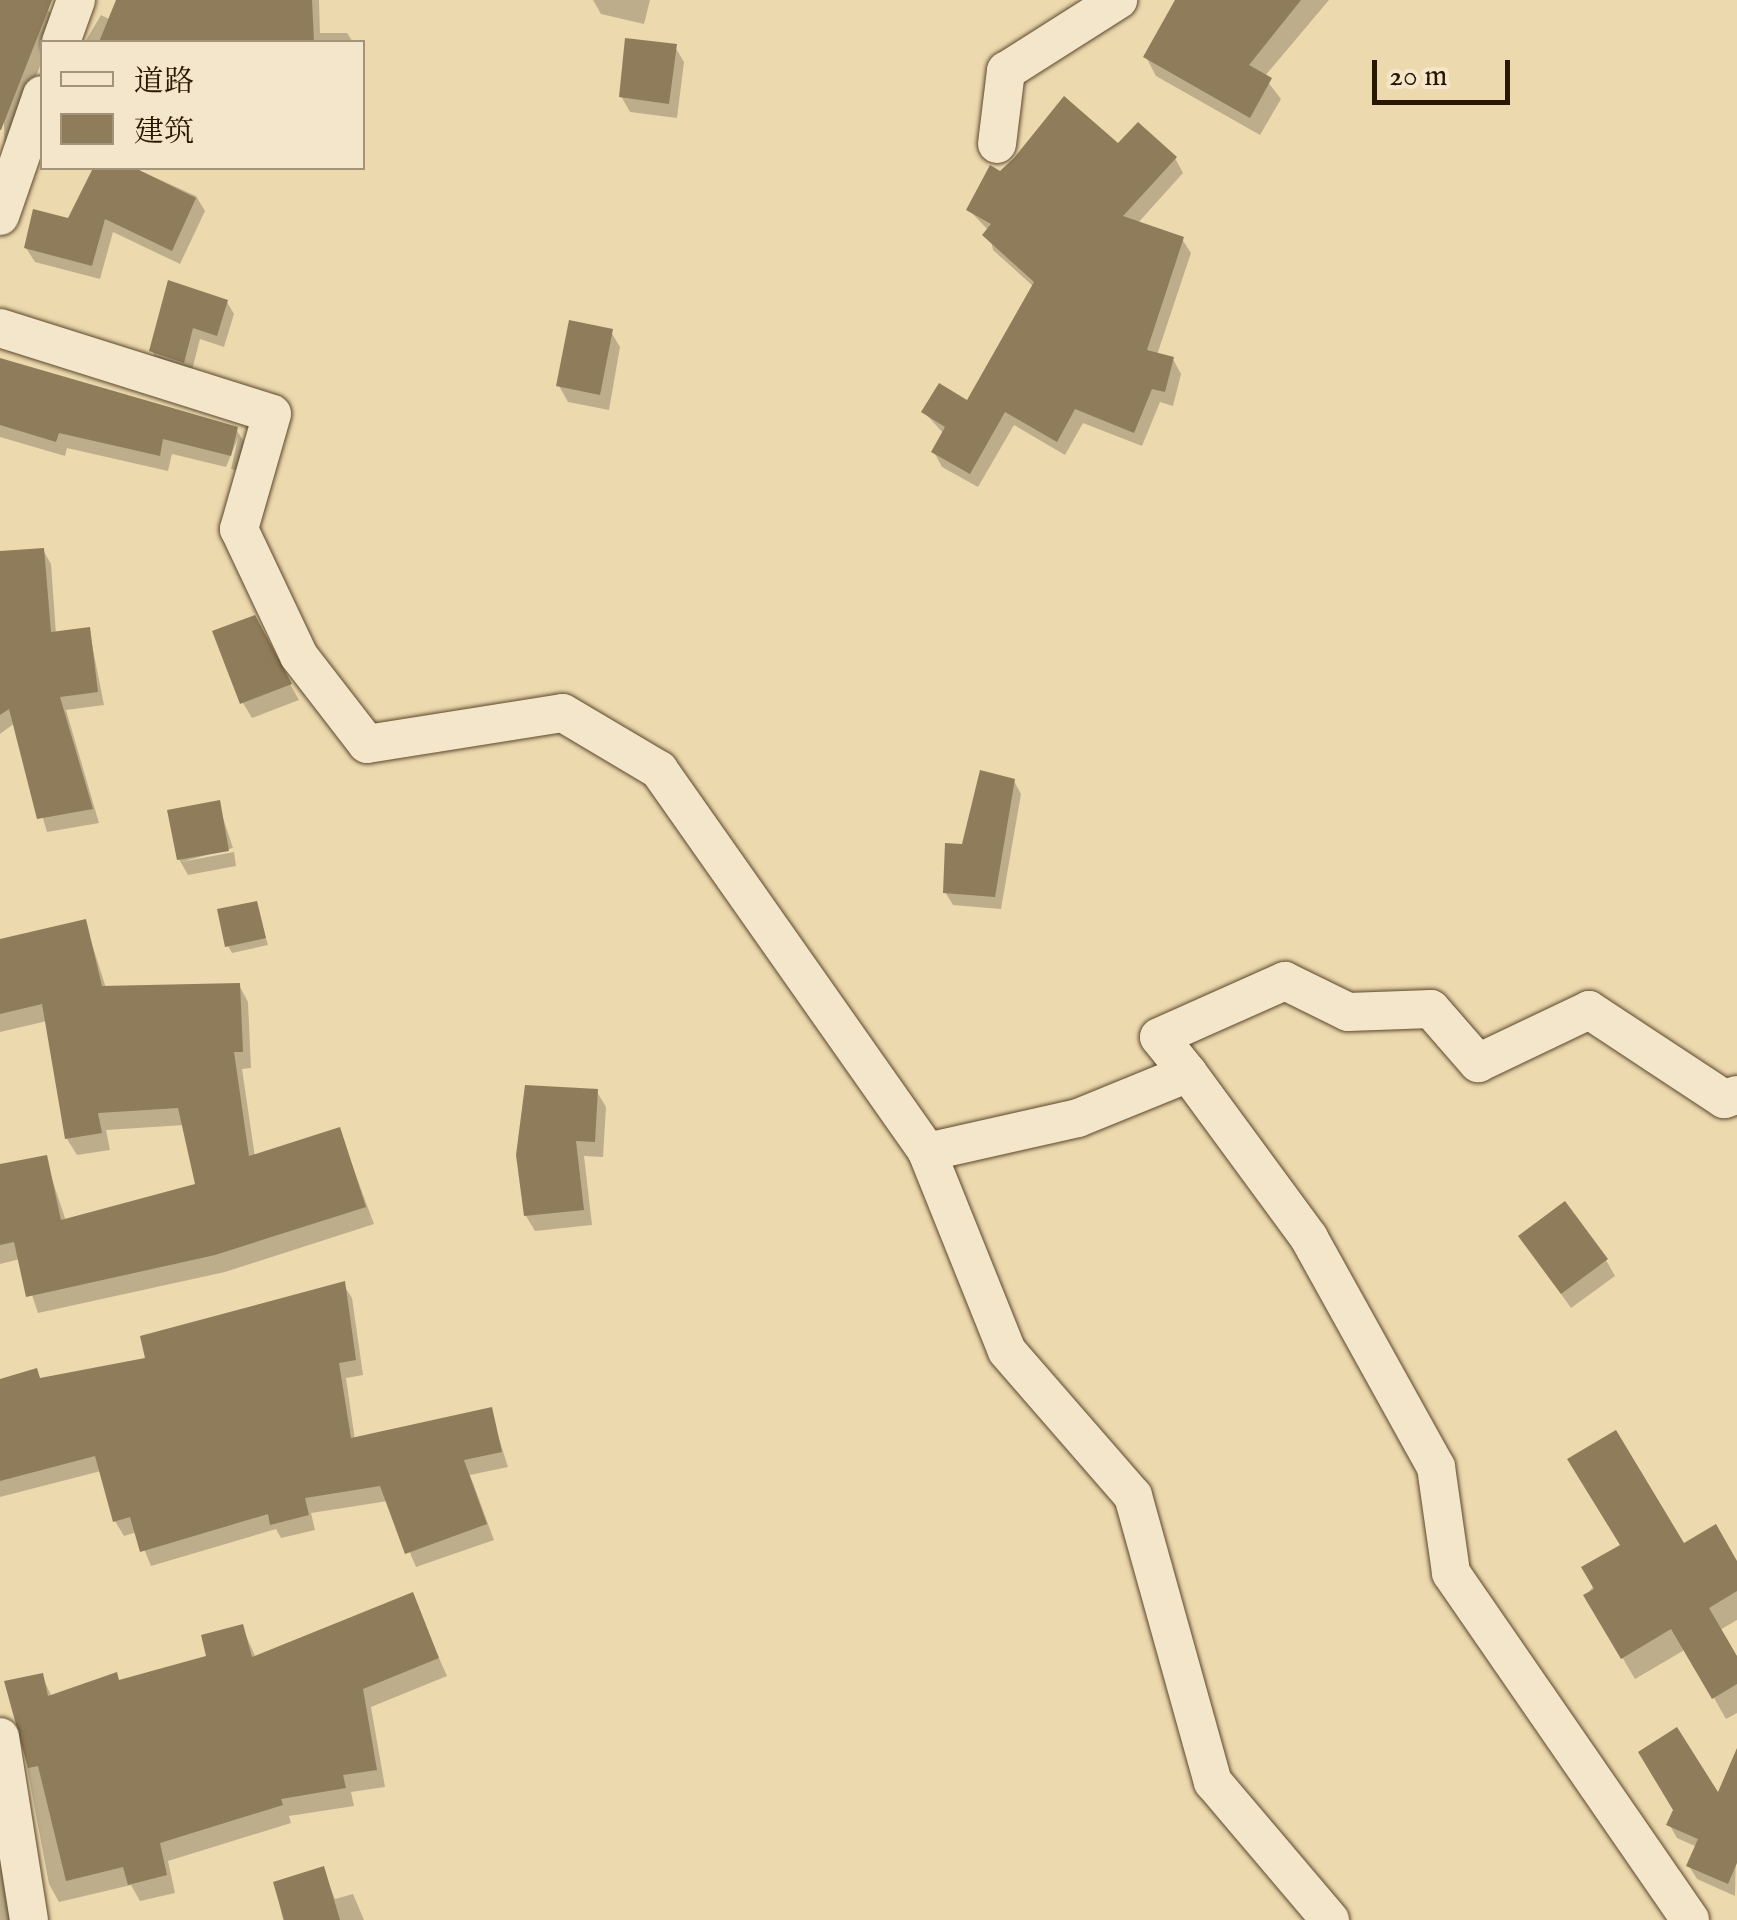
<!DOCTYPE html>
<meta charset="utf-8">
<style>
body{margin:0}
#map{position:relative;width:1737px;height:1920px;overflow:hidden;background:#edd9ae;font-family:"IM FELL English","Noto Serif SC",serif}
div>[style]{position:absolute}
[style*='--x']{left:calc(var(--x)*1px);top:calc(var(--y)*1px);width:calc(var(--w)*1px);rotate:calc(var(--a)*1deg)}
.shadow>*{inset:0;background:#0003}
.building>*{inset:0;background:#8f7c5a}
.roads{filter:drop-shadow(0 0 2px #5b482c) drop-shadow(0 0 2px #5b482c)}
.street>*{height:38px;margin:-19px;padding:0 19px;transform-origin:19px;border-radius:19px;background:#f3e6ca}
span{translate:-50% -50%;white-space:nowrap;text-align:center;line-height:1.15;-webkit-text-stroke:10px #f3e6ca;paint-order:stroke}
.legend{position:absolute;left:40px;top:40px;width:325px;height:130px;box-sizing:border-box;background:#f3e6ca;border:2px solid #a39379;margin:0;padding:12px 18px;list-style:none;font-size:30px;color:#2a1700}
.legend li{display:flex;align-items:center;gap:20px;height:50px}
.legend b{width:50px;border:2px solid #a39379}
.scale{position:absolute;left:1372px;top:60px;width:138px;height:45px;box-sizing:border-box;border:5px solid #2a1700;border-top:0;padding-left:12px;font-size:30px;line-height:35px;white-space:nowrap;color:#2a1700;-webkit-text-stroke:8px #f3e6ca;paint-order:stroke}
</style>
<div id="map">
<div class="shadow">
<i style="clip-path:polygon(0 0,41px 0,57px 23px,50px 42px,42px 42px,42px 61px,5px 157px)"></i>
<i style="clip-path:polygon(119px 0,319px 0,320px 33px,347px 33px,353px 42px,85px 42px,101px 15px,111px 20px)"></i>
<i style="clip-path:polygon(593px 0,650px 0,644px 24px,601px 14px)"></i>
<i style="clip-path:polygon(1175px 0,1329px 0,1264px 77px,1281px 99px,1260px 135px,1156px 76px,1146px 57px)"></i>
<i style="clip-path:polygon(675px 47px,684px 62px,677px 118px,630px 112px,621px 96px)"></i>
<i style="clip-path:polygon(1118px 147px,1175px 158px,1183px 173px,1137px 224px,1182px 239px,1191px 253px,1157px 355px,1173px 359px,1181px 374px,1173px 406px,1160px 402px,1142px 446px,1083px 423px,1065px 455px,1014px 425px,978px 487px,942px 467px,934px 452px,944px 434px,924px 412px,967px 403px,1034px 287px,993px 250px,989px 231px,969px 210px,1000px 174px)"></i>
<i style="clip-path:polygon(96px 168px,134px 168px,196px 196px,205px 211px,180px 264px,113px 232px,100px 279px,35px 262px,26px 248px,69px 221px)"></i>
<i style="clip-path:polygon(227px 302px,234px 314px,224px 347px,200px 339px,191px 374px,159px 364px,152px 351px)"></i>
<i style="clip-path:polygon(611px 332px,620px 347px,609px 410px,568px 402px,559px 386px)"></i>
<i style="clip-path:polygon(0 361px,236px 429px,246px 445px,239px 471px,231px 469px,238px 438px,226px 467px,172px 454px,168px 471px,67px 448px,65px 456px,0 437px)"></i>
<i style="clip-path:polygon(43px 550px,51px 564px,56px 634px,89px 629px,104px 705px,66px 710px,99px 823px,47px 832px,15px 723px,0 734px,0 553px)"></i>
<i style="clip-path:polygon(253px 618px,299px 700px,252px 718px,243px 703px)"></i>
<i style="clip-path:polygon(1014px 781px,1021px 794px,1001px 909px,953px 905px,945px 892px,964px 847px)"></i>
<i style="clip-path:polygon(218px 803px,233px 848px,181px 862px,234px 852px,236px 866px,188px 875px,179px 859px)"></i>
<i style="clip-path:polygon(256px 904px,268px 945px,232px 953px,228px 946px)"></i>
<i style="clip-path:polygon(85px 922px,106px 988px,239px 985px,248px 1002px,251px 1068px,242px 1069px,255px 1157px,339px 1130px,374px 1224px,225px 1272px,38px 1313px,20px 1259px,0 1264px,0 1168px,45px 1158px,66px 1221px,198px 1185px,184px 1125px,106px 1130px,110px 1150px,77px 1155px,67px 1139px,47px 1021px,0 1032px,0 942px)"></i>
<i style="clip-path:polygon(597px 1092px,606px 1107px,603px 1157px,584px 1156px,592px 1225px,535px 1231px,526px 1216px)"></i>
<i style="clip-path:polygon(1531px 1252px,1606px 1260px,1615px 1276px,1571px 1308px)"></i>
<i style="clip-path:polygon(343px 1284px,352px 1298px,363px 1375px,346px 1378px,355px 1440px,490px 1410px,508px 1467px,470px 1475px,494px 1540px,416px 1567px,388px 1501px,311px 1513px,315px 1530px,281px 1538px,276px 1529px,151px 1566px,137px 1532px,124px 1536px,115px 1521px,101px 1471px,0 1497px,0 1381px,36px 1370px,41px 1380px,148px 1360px)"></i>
<i style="clip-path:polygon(1623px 1546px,1683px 1546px,1737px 1565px,1737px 1620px,1720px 1630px,1737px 1661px,1737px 1713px,1726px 1719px,1686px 1649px,1635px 1679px,1586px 1596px)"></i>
<i style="clip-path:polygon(411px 1595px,447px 1676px,371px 1707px,385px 1787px,351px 1792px,354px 1806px,289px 1816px,291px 1823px,168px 1861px,175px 1893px,140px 1901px,131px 1885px,59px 1902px,49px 1884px,11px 1682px,42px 1676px,52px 1697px,120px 1682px,209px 1657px,242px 1627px,256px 1658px)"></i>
<i style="clip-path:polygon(1714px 1793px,1737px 1804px,1735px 1896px,1697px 1879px,1689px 1866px,1697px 1847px,1677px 1838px,1669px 1824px)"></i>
<i style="clip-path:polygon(0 1842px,13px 1920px,0 1920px)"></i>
<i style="clip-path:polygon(323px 1869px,335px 1899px,353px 1894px,364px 1920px,283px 1920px,275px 1883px)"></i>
</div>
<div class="building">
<i style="clip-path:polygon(0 0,52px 0,1px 130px,0 130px)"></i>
<i style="clip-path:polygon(116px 0,312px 0,314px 42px,99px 42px)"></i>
<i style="clip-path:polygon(1175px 0,1301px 0,1249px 65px,1272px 78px,1250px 118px,1143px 57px)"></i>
<i style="clip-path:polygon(625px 38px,677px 44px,669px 104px,619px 97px)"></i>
<i style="clip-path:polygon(1064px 96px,1118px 143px,1138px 122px,1177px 157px,1123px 216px,1184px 237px,1147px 350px,1174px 357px,1165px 392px,1152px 389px,1134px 433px,1075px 409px,1057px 442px,1005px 412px,970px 474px,931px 452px,945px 427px,921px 412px,939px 383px,967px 400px,1034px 282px,982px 235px,991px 224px,966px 210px,990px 165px,1000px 171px,1014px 158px)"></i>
<i style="clip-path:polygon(93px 168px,135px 168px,196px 198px,172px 251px,105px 219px,92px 266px,24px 248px,33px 209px,68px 218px)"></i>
<i style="clip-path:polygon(168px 280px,228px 300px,217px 336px,193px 328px,184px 363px,149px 351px)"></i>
<i style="clip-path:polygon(569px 320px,613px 329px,600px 395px,556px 386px)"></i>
<i style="clip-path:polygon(0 358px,238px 427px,231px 456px,163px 439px,160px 456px,59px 433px,56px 442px,0 425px)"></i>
<i style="clip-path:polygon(44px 548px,51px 632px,90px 627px,98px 692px,60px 697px,93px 809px,37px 819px,9px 709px,0 715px,0 551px)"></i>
<i style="clip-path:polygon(255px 615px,292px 684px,240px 704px,212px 631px)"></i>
<i style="clip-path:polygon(980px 770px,1015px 779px,995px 897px,943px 893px,945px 843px,962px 844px)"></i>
<i style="clip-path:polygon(220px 800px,229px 851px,177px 860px,167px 810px)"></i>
<i style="clip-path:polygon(257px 901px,266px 938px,225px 947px,217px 909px)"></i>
<i style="clip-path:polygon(86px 919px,102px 986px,240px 983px,243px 1052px,234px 1052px,249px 1156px,340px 1127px,366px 1207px,215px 1255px,26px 1297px,14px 1242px,0 1245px,0 1164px,47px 1155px,61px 1220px,195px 1184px,178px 1108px,98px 1113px,102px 1133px,65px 1139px,42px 1004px,0 1014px,0 939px)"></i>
<i style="clip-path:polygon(525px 1085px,598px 1089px,595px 1142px,576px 1141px,584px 1210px,524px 1216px,516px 1155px)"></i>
<i style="clip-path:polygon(1565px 1201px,1608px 1259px,1561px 1294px,1518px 1236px)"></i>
<i style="clip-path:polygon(345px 1281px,356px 1360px,339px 1363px,351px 1438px,492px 1407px,502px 1452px,464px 1460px,487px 1524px,405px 1554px,380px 1486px,305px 1498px,309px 1515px,270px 1525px,268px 1514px,140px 1552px,130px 1517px,113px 1522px,95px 1456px,0 1481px,0 1379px,37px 1368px,40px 1378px,145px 1358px,140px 1336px)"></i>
<i style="clip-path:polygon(1616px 1430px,1684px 1543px,1716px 1524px,1737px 1561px,1737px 1591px,1709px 1608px,1737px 1656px,1737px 1684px,1712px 1699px,1671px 1629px,1621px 1659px,1583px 1595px,1594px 1589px,1581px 1567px,1620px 1545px,1567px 1459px)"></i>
<i style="clip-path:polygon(413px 1592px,439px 1658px,363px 1689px,377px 1770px,343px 1775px,346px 1788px,281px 1799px,283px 1805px,160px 1843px,167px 1875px,128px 1885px,123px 1867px,66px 1881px,38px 1766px,28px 1768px,4px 1681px,43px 1673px,48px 1696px,117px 1672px,119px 1680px,206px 1656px,201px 1635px,243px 1624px,252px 1657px)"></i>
<i style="clip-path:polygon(1677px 1727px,1718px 1792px,1737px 1748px,1737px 1863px,1728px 1884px,1686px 1866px,1698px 1839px,1666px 1825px,1673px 1810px,1638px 1752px)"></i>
<i style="clip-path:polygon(324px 1866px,340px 1920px,284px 1920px,273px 1882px)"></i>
</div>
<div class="roads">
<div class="street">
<i style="--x:61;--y:42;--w:45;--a:-70.3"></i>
<i style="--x:997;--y:144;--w:74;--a:-83"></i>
<i style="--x:1006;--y:71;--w:133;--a:-32.4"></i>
<i style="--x:0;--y:216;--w:128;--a:-70.9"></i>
<i style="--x:0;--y:328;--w:285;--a:17.5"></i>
<i style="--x:272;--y:414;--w:120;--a:106"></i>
<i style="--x:239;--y:529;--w:140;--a:64.7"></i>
<i style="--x:299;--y:656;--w:111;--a:52.3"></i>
<i style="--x:367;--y:744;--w:198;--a:-9"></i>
<i style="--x:563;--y:713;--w:112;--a:30.7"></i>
<i style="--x:659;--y:770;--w:467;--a:54.9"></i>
<i style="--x:927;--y:1152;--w:214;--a:68.1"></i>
<i style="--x:1007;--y:1351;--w:192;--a:49"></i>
<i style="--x:1133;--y:1496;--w:297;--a:74.4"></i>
<i style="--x:1213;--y:1782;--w:181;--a:49.7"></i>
<i style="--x:1188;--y:1073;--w:46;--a:-128.9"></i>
<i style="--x:1159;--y:1037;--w:138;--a:-24"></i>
<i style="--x:1285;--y:981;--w:70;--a:26.2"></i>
<i style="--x:1348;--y:1012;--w:83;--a:-2.1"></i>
<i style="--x:1431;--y:1009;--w:72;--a:49"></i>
<i style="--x:1478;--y:1063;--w:123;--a:-25.5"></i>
<i style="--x:1589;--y:1010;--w:162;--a:33.4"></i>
<i style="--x:1724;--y:1099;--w:14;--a:-17"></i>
<i style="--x:927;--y:1152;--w:155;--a:-12.7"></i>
<i style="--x:1078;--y:1118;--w:119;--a:-22.2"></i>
<i style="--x:1188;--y:1073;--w:205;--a:53.7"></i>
<i style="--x:1309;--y:1238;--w:262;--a:61"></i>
<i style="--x:1436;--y:1467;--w:107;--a:81.9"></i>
<i style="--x:1451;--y:1573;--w:421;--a:55.4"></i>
<i style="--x:0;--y:1737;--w:185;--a:81"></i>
</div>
</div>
<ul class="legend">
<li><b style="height:12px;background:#f3e6ca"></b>道路</li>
<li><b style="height:28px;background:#8f7c5a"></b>建筑</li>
</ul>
<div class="scale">20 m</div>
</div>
